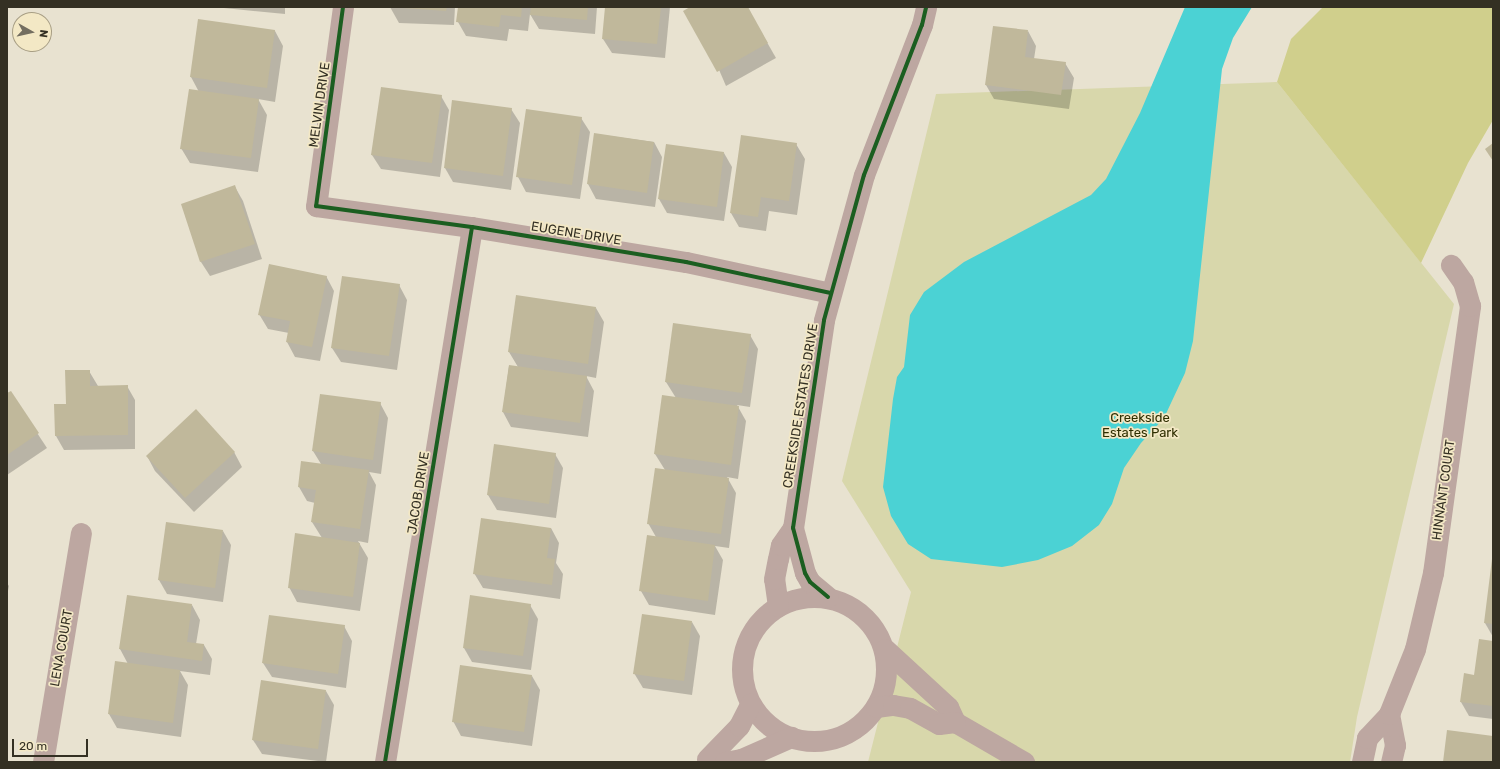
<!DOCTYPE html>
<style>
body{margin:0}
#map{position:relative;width:1500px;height:769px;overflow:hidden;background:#e8e2d0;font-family:Rubik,sans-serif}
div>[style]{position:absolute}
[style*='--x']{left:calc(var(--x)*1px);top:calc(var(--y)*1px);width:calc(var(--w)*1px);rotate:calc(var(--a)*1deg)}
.green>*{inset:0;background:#d8d7ab}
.forest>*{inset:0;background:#d0cf8c}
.water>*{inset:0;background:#4bd2d4}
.shadow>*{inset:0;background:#0003}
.building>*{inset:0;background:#c0b89b}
.street>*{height:21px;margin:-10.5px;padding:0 10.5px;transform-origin:10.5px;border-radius:10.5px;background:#bda7a1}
.street>.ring{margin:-10.5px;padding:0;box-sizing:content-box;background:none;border:21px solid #bda7a1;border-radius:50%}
.cycleway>*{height:4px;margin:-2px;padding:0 2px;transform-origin:2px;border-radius:2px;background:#1b5e20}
span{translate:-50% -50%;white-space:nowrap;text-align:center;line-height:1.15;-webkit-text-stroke:3.5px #f3e8c5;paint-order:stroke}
.street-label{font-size:13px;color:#343023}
.park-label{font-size:13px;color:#2e2e00}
.frame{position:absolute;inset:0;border:8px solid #343023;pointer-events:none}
.north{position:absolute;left:12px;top:12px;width:40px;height:40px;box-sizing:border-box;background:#f3e8c5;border:1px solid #a79e84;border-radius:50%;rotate:98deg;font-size:11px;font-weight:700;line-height:16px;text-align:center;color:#343023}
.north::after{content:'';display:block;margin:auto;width:14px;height:18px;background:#736e60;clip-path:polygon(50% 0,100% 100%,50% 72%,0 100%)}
.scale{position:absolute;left:12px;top:739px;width:76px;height:18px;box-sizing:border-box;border:2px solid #343023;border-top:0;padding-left:5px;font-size:12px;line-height:14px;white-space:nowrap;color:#343023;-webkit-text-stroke:3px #f3e8c5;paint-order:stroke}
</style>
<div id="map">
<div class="green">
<i style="clip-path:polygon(1277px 82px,1454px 304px,1357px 717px,1350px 762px,868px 762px,911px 592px,842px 481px,936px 94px)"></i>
</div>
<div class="forest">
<i style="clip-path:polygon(1323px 7px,1493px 7px,1493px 120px,1468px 163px,1421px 263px,1277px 82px,1291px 39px)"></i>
</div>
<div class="water">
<i style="clip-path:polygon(1185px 7px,1252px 7px,1233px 38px,1222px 69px,1193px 341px,1185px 373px,1164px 418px,1141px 443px,1124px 468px,1112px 504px,1099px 525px,1072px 546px,1038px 560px,1002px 567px,931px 559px,908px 544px,891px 516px,883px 487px,893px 399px,897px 377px,904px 367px,910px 315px,924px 292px,964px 262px,1091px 195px,1106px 179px,1140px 113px)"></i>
</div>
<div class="shadow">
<i style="clip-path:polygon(214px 7px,285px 7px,285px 14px)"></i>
<i style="clip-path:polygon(390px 7px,455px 7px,454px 25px,399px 23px)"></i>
<i style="clip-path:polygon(459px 7px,597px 7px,595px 34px,539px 29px,530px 14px,528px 31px,509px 29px,507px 41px,466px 36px,458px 22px)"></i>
<i style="clip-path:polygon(606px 7px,670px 7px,665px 58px,612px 53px,603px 39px)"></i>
<i style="clip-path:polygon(692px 7px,747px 7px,776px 58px,726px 86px)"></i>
<i style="clip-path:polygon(199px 20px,275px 31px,283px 46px,275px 102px,258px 99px,267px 115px,258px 172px,190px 163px,181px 148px,199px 92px,191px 77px)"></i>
<i style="clip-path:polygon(1028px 31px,1036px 46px,1034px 59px,1065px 63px,1074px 78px,1069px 109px,994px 99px,986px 85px)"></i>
<i style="clip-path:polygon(441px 96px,449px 110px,440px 177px,381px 169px,372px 155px)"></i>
<i style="clip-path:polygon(511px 109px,520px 123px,511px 190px,453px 182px,445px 168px)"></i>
<i style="clip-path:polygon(581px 118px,590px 132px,580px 199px,526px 192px,518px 177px)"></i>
<i style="clip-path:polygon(595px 134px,654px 142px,662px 157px,655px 207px,596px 199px,588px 184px)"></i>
<i style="clip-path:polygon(796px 144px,805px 159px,797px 215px,769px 211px,766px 231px,739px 227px,731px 213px)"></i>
<i style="clip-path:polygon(724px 153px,732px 167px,724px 221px,667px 213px,659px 199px)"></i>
<i style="clip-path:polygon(235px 187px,243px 201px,262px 259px,210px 276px,201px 262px,182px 205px)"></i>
<i style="clip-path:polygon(326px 276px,334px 291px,320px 361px,295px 357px,287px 342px,289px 333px,268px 329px,259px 314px)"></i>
<i style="clip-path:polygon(399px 285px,407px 300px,397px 370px,341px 362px,332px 348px)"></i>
<i style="clip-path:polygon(596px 308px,604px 322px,596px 378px,586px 376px,594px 391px,588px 437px,511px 427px,503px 412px,509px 366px,518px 367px,509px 352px)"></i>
<i style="clip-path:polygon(750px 335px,758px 349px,750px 407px,737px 405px,746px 421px,738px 479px,727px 477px,736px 493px,729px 548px,715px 546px,723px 560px,715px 615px,649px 605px,641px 591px,656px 537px,648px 523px,665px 470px,655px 454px,676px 398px,666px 382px)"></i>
<i style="clip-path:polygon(89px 371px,98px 386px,127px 386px,135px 400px,135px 449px,64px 450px,56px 436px,67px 405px)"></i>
<i style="clip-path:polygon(10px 392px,47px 448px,7px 475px,7px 394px)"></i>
<i style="clip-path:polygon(380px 403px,388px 418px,381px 474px,369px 472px,376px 485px,368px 543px,358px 541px,368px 558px,360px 611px,297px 602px,289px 587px,322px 538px,312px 522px,315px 503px,307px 501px,299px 487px,321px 464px,313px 451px)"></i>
<i style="clip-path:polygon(495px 445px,555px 454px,563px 468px,556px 518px,497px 510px,488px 495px)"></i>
<i style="clip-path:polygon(234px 452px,242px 467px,194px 512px,155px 471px,147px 456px)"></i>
<i style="clip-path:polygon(551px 528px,559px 543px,556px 563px,563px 574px,560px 599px,483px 588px,474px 573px)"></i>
<i style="clip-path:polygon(223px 531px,231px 545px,223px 602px,167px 594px,159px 580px)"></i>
<i style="clip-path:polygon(1493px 562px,1493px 637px,1485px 623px)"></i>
<i style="clip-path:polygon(7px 583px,9px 586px,7px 596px)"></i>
<i style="clip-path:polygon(192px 605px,200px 620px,196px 644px,204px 645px,212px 659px,210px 675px,180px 671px,188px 685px,181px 737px,117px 728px,109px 714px,128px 664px,120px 649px)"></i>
<i style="clip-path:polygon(530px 605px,538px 619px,531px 670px,472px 662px,464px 648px)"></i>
<i style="clip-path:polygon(692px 622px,700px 636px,692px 695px,643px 688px,634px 673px)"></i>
<i style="clip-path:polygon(344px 626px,352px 641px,346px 688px,272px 677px,263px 663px)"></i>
<i style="clip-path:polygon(1493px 642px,1493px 719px,1469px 716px,1461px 702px)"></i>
<i style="clip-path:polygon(532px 676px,540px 690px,532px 746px,461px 736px,453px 721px)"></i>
<i style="clip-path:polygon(326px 691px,334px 705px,326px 762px,262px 754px,253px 740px)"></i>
</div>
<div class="building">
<i style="clip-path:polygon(389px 7px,447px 7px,446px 11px)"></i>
<i style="clip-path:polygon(458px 7px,522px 7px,521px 17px,501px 15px,499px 27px,456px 22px)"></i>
<i style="clip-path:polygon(531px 7px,588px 7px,587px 20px,530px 15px)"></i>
<i style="clip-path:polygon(605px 7px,661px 7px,657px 44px,602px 39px)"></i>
<i style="clip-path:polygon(690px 7px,748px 7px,768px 43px,717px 72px,683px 11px)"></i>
<i style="clip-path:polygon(198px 19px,275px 30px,267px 88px,190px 77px)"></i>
<i style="clip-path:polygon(993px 26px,1028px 30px,1025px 57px,1066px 62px,1061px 95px,985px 85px)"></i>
<i style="clip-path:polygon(381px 87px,442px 95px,432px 163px,371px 155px)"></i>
<i style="clip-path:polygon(189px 89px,259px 99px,251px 158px,180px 149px)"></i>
<i style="clip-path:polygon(452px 100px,512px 108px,503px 176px,444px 168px)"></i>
<i style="clip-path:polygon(526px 109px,582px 117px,572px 185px,516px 177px)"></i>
<i style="clip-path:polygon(594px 133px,654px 142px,647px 193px,587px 184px)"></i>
<i style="clip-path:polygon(741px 135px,797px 143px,789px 201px,761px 197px,758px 217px,730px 213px)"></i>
<i style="clip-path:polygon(1493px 143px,1493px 161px,1485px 149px)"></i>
<i style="clip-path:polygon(666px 144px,724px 152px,717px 207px,658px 199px)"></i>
<i style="clip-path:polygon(235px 185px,255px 244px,200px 262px,181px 204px)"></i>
<i style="clip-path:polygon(269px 264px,327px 276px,312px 347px,286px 342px,290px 321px,258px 315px)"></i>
<i style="clip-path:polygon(342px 276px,400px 284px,389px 356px,331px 348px)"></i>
<i style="clip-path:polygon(516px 295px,596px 307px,588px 364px,508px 352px)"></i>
<i style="clip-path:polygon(673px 323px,751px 334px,742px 393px,665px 382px)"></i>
<i style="clip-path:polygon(509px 365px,587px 376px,580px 423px,502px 412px)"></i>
<i style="clip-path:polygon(65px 370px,90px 370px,90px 386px,128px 385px,128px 435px,55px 436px,54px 404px,66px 404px)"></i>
<i style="clip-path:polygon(11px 391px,39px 433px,7px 455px,7px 393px)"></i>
<i style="clip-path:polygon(320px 394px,381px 402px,373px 460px,312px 451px)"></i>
<i style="clip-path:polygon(662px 395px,739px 406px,731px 465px,654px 454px)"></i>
<i style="clip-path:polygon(196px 409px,235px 452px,185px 498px,146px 456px)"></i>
<i style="clip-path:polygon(494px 444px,556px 453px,549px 504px,487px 495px)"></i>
<i style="clip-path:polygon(301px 461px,369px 470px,360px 529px,311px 522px,316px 490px,298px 487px)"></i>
<i style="clip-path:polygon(655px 468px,729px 478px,721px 534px,647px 524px)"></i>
<i style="clip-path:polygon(481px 518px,551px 528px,547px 558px,555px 559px,552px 585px,473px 574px)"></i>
<i style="clip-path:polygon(166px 522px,223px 530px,215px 588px,158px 580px)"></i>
<i style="clip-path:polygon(295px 533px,360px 543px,353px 597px,288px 588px)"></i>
<i style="clip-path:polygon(647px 535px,715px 545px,708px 601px,639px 591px)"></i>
<i style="clip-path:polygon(1492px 559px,1493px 559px,1493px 624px,1484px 623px)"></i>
<i style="clip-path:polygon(127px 595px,192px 604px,187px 642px,204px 644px,202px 661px,119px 649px)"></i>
<i style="clip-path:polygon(470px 595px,531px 604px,523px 656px,463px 648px)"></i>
<i style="clip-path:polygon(642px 614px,692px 621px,684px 681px,633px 674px)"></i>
<i style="clip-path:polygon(269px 615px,345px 625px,338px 674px,262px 663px)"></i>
<i style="clip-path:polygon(1479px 639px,1493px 641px,1493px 706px,1460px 702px,1464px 673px,1474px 675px)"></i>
<i style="clip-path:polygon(115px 661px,180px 670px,173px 723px,108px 714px)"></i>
<i style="clip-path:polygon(460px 665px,532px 675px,524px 732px,452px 722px)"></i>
<i style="clip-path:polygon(261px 680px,326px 690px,318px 749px,252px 740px)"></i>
<i style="clip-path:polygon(1447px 730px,1493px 736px,1493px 762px,1443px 762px)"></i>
</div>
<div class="street">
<i style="--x:343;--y:7;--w:201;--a:97.7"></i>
<i style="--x:316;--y:206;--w:157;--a:7.7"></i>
<i style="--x:472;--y:227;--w:217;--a:9.3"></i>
<i style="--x:686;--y:262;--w:148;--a:12.1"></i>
<i class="ring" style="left:742px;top:597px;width:123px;height:123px"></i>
<i style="--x:828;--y:597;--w:23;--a:-140"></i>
<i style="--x:810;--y:582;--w:10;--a:-119"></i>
<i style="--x:805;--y:573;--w:47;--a:-104.9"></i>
<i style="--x:793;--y:528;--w:210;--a:-81.5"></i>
<i style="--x:824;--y:320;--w:150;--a:-74.6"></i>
<i style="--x:864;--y:175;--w:161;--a:-68.9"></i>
<i style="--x:922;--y:25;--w:18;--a:-77"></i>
<i style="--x:778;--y:606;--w:27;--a:-98"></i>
<i style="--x:774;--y:579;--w:20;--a:-79"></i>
<i style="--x:778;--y:559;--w:14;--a:-78"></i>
<i style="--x:781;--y:545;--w:21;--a:-55"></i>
<i style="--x:885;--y:649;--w:86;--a:42.6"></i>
<i style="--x:948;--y:707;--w:17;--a:65"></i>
<i style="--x:955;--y:722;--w:80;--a:30.1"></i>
<i style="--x:876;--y:707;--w:17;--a:-7"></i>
<i style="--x:893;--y:705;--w:17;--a:10"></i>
<i style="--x:910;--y:708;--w:33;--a:29"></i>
<i style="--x:939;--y:724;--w:16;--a:-7"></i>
<i style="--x:1389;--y:714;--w:32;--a:79"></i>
<i style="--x:1395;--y:745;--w:17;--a:103"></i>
<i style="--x:707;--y:759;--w:46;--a:-45.9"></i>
<i style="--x:739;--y:726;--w:25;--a:-63"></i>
<i style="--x:43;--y:762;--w:232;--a:-80.6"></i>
<i style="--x:385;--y:762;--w:542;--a:-80.76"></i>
<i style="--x:725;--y:762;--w:16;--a:-11"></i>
<i style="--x:741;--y:759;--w:55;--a:-23.7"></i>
<i style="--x:1362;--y:762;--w:25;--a:-78"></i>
<i style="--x:1367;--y:738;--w:33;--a:-47"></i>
<i style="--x:1389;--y:714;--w:70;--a:-68.2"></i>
<i style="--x:1415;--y:649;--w:78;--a:-76.7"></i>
<i style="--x:1433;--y:573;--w:270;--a:-82.1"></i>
<i style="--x:1470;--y:306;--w:25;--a:-106"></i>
<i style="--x:1463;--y:282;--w:21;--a:-125"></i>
</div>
<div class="cycleway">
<i style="--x:343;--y:7;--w:201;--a:97.7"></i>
<i style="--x:316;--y:206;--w:157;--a:7.7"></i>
<i style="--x:472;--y:227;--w:217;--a:9.3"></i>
<i style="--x:686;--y:262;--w:148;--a:12.1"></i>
<i style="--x:828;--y:597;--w:23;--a:-140"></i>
<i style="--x:810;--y:582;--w:10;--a:-119"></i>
<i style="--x:805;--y:573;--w:47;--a:-104.9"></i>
<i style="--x:793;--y:528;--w:210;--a:-81.5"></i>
<i style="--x:824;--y:320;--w:150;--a:-74.6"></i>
<i style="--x:864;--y:175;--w:161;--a:-68.9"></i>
<i style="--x:922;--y:25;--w:18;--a:-77"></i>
<i style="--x:385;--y:762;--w:542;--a:-80.76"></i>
</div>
<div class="street-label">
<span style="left:320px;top:105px;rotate:-82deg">MELVIN DRIVE</span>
<span style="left:576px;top:234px;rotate:9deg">EUGENE DRIVE</span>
<span style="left:801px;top:406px;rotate:-81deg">CREEKSIDE ESTATES DRIVE</span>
<span style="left:1444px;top:490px;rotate:-82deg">HINNANT COURT</span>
<span style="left:419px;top:493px;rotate:-81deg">JACOB DRIVE</span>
<span style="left:62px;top:648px;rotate:-80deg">LENA COURT</span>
</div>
<div class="park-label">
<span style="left:1140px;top:426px">Creekside<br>Estates Park</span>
</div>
<div class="frame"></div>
<div class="north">N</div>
<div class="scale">20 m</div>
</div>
